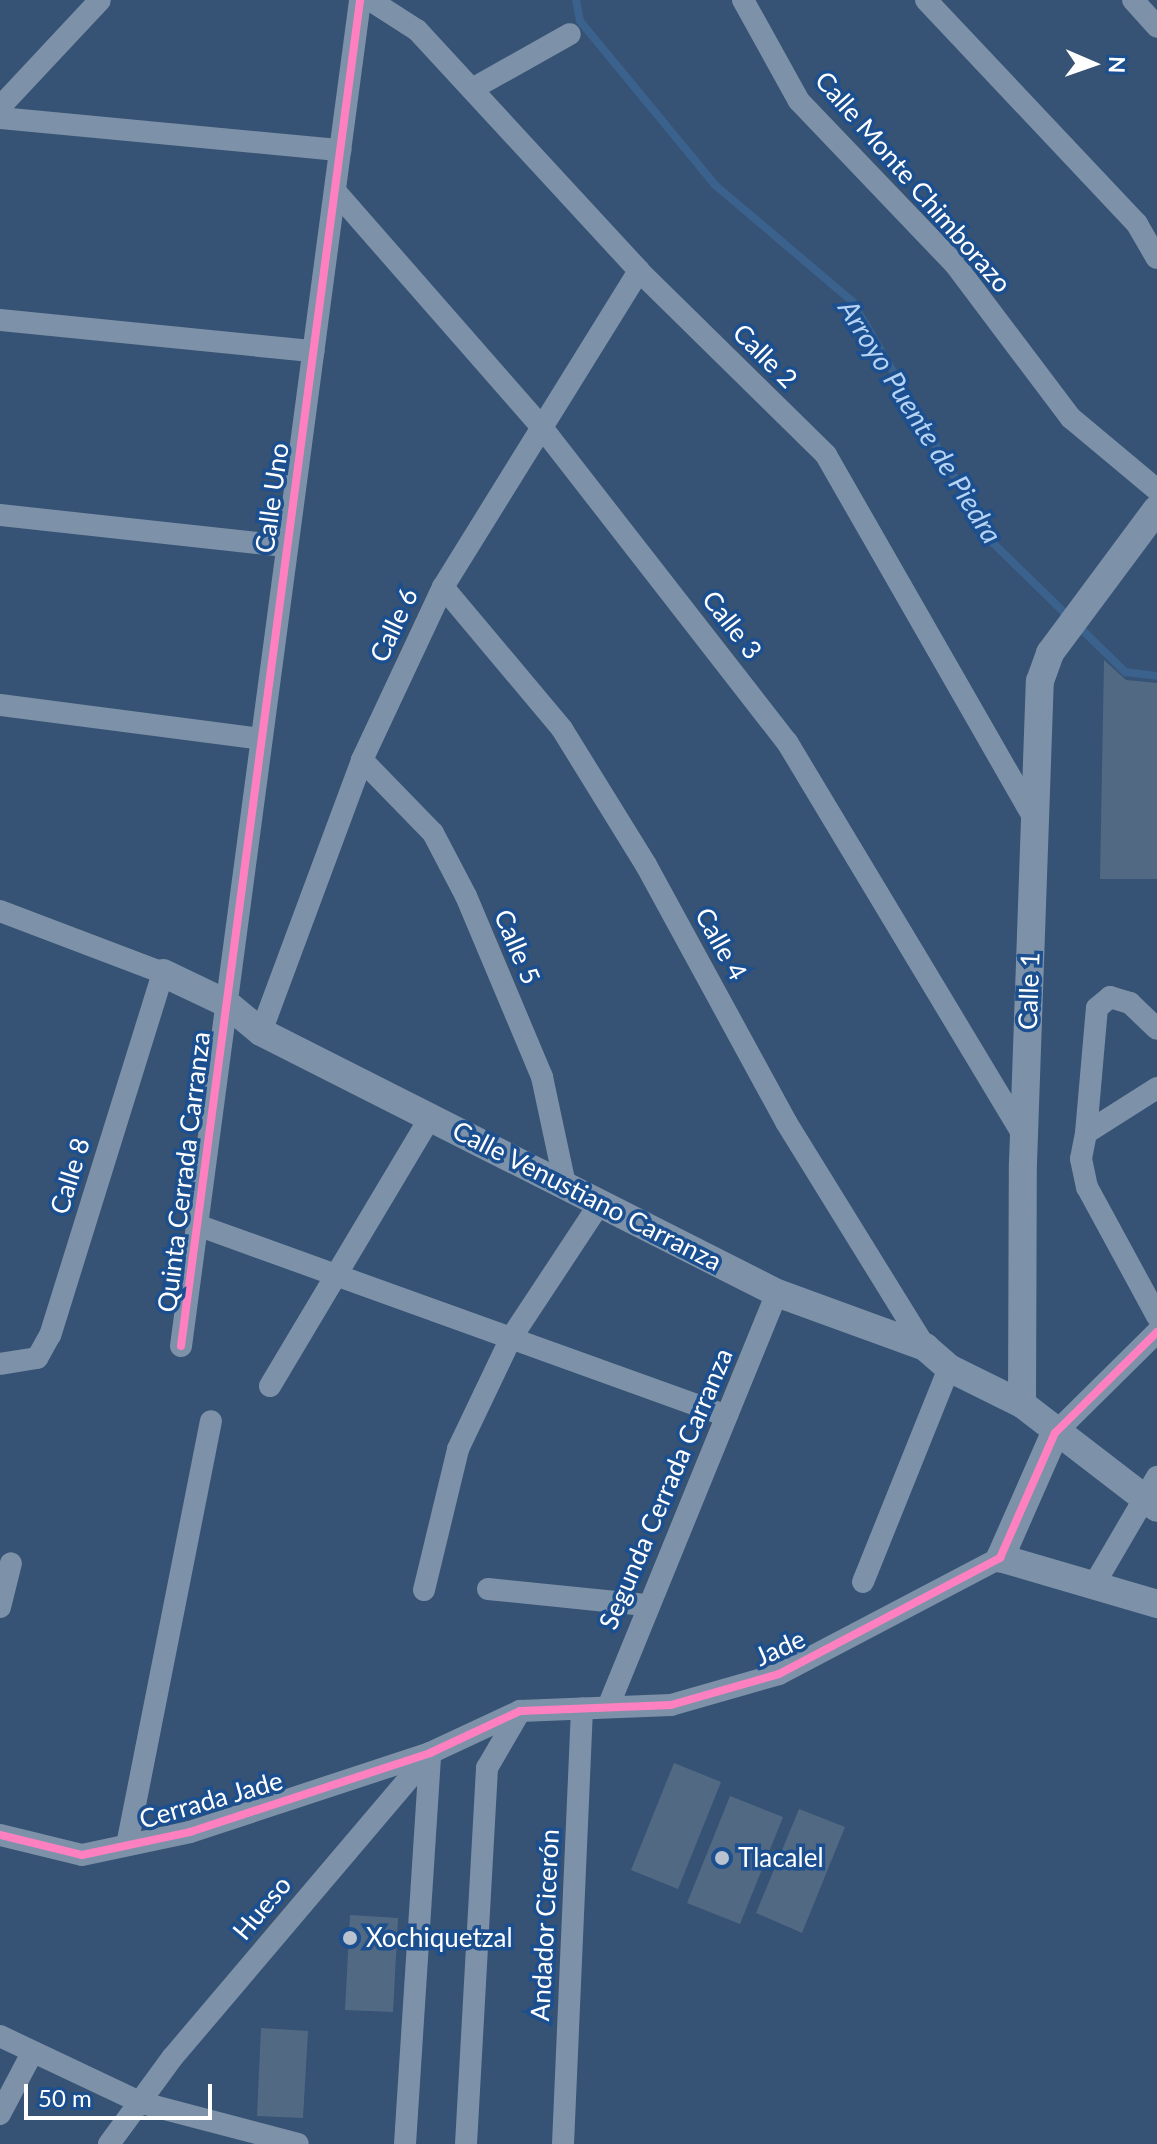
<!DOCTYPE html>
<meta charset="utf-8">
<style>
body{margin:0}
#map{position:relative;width:1157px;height:2144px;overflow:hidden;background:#365274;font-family:Lato,sans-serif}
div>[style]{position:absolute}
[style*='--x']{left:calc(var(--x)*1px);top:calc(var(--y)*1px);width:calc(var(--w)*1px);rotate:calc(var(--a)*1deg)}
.stream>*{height:8px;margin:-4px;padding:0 4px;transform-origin:4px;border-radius:4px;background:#3b618d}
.building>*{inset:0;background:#526984}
.minor>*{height:22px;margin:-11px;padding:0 11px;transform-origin:11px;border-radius:11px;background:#7d92a8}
.tertiary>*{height:28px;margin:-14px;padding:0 14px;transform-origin:14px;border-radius:14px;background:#7d92a8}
.cycleway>*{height:8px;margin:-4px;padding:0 4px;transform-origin:4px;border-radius:4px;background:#ff80c0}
.dots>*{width:22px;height:22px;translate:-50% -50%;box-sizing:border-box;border:4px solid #1b4f8f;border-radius:50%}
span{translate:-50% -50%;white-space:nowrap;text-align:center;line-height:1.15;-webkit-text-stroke:7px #1b4f8f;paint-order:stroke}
.street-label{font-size:26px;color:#fff}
.poi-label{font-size:26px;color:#fff}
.left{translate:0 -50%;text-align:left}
.water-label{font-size:28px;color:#b5d3f5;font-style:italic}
.north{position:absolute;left:1053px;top:24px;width:80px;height:80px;-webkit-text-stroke:6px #1b4f8f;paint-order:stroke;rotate:92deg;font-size:22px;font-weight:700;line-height:32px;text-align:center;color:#fff}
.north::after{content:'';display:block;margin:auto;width:28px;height:36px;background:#fff;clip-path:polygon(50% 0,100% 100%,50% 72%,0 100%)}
.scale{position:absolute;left:24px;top:2084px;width:188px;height:36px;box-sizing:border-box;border:4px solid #fff;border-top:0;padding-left:10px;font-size:24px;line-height:28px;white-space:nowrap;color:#fff;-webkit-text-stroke:6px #1b4f8f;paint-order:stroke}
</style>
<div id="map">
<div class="stream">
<i style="--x:576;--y:0;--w:21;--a:79"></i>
<i style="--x:580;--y:21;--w:212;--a:50.5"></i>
<i style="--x:715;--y:185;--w:180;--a:40.3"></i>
<i style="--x:852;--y:301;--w:280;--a:59.8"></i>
<i style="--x:993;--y:543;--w:185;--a:44.3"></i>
<i style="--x:1125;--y:672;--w:32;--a:7"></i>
</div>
<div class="building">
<i style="clip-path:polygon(1104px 660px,1126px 680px,1157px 683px,1157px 879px,1100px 879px)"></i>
<i style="clip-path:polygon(674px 1763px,721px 1782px,678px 1889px,631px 1870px)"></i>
<i style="clip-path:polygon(730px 1796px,783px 1817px,740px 1924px,687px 1903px)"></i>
<i style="clip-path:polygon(799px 1809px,845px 1827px,802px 1933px,756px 1913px)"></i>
<i style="clip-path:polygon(350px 1915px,398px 1918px,393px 2012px,345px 2010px)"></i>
<i style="clip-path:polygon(261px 2028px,308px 2031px,303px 2118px,257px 2116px)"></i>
</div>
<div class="minor">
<i style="--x:370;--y:0;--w:56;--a:32.6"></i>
<i style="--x:417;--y:30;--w:328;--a:47.3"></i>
<i style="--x:639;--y:271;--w:262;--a:44.5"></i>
<i style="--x:826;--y:455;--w:421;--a:60.2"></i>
<i style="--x:743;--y:0;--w:115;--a:61"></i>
<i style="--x:799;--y:101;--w:224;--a:46.3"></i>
<i style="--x:954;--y:263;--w:194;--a:53"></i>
<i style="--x:1071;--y:418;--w:112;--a:39.9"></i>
<i style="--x:926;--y:0;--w:308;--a:46.7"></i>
<i style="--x:1137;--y:224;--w:39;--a:60"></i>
<i style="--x:1133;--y:0;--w:36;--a:48"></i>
<i style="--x:472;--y:89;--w:112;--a:-29.3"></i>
<i style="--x:0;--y:107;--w:146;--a:-46.9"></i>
<i style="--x:0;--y:118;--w:342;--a:5.4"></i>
<i style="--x:335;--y:191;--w:311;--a:48.8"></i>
<i style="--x:540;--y:425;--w:402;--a:52.1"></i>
<i style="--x:787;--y:742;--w:461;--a:59"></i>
<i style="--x:0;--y:320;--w:315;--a:5.7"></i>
<i style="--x:0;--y:515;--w:287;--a:6.2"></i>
<i style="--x:443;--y:587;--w:185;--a:50"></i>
<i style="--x:562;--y:729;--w:160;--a:58.3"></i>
<i style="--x:646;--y:865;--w:293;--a:61.4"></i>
<i style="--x:786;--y:1122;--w:264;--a:58.3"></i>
<i style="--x:0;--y:705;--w:263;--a:7.4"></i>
<i style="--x:362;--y:760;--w:102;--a:45.8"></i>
<i style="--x:433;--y:833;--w:71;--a:62.4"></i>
<i style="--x:466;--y:896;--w:196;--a:67.2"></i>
<i style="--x:542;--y:1077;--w:109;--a:77.9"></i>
<i style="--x:0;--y:911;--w:174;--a:20.8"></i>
<i style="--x:163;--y:973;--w:379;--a:107.3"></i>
<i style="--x:50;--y:1335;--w:26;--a:119"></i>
<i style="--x:37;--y:1358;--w:37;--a:171"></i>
<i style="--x:261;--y:1032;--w:290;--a:-69.6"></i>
<i style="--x:362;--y:760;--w:191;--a:-64.9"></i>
<i style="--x:443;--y:587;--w:372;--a:-58.2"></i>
<i style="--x:1157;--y:1088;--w:84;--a:147.6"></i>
<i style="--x:1086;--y:1133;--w:26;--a:101"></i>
<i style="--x:1081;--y:1159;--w:29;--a:78"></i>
<i style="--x:1087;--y:1187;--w:147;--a:61.5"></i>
<i style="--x:1086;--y:1133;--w:125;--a:-85"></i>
<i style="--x:1097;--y:1008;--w:17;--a:-40"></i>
<i style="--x:1110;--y:997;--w:21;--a:17"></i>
<i style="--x:1130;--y:1003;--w:37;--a:44"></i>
<i style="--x:197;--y:1225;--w:563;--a:19.82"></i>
<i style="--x:181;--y:1346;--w:1358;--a:-82.42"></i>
<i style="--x:270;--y:1386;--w:314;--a:-59.2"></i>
<i style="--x:1055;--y:1433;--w:144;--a:-44.7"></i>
<i style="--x:863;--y:1582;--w:231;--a:-68.1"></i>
<i style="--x:1095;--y:1583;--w:123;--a:-59.7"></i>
<i style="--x:488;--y:1589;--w:158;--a:5.8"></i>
<i style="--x:424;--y:1590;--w:145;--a:-76.4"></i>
<i style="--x:458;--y:1449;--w:123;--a:-64.5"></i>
<i style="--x:511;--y:1338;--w:162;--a:-56.6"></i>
<i style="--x:0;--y:1607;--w:45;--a:-76"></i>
<i style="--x:608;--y:1707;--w:447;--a:-67.8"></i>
<i style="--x:0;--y:1835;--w:84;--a:13.7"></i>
<i style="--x:82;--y:1855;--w:110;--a:-12"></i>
<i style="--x:190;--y:1832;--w:253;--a:-18.2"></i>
<i style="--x:430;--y:1753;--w:99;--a:-25"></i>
<i style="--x:520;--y:1711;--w:151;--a:-2.3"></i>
<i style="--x:671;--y:1705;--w:112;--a:-16"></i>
<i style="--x:779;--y:1674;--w:250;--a:-27.7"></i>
<i style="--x:127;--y:1845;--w:432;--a:-78.8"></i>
<i style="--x:0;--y:2036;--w:157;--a:25.3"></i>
<i style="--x:142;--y:2103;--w:161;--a:14.7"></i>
<i style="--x:0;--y:2114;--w:69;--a:-62.3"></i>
<i style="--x:109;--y:2144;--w:107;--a:-53.8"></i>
<i style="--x:172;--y:2058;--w:399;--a:-49.7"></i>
<i style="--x:405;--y:2144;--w:392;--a:-86.3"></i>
<i style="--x:466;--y:2144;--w:377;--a:-86.8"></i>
<i style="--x:487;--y:1768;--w:66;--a:-59.9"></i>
<i style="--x:563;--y:2144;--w:436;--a:-87.5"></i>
</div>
<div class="tertiary">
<i style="--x:163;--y:973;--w:70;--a:25.5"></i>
<i style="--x:226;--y:1003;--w:45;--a:39.6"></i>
<i style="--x:261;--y:1032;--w:578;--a:26.83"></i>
<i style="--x:777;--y:1293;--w:158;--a:20"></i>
<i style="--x:925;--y:1347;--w:32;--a:41"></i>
<i style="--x:949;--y:1368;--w:81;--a:26.3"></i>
<i style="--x:1022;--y:1404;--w:170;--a:37.6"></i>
<i style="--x:1022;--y:1404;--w:241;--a:-89.8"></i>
<i style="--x:1023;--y:1163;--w:482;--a:-88"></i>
<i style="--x:1040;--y:681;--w:30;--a:-70"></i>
<i style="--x:1050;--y:653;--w:179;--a:-53.4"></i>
<i style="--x:1055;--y:1433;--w:137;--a:113.7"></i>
<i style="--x:1000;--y:1558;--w:164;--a:16.3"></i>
</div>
<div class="cycleway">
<i style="--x:181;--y:1346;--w:1358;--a:-82.42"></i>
<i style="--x:0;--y:1835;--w:84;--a:13.7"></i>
<i style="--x:82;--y:1855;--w:110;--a:-12"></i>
<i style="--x:190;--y:1832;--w:253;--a:-18.2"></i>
<i style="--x:430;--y:1753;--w:99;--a:-25"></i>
<i style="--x:520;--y:1711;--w:151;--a:-2.3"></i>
<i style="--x:671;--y:1705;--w:112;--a:-16"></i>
<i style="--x:779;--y:1674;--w:250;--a:-27.7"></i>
<i style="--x:1000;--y:1558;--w:137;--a:-66.3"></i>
<i style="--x:1055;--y:1433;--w:144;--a:-44.7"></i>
</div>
<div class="dots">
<i style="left:722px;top:1858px;background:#b9c2ce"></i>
<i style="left:350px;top:1938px;background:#b9c2ce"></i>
</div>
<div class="street-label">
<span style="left:913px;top:182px;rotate:49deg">Calle Monte Chimborazo</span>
<span style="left:765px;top:356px;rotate:45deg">Calle 2</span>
<span style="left:272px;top:498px;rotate:-82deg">Calle Uno</span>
<span style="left:394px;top:625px;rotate:-65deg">Calle 6</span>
<span style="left:732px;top:625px;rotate:52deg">Calle 3</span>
<span style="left:721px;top:944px;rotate:61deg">Calle 4</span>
<span style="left:517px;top:947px;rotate:67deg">Calle 5</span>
<span style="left:1029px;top:991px;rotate:-88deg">Calle 1</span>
<span style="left:184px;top:1172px;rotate:-83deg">Quinta Cerrada Carranza</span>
<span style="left:70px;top:1176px;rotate:-73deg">Calle 8</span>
<span style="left:587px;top:1196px;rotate:27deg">Calle Venustiano Carranza</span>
<span style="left:666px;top:1489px;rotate:-67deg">Segunda Cerrada Carranza</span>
<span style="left:780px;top:1648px;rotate:-24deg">Jade</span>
<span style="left:211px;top:1800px;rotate:-16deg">Cerrada Jade</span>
<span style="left:262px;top:1908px;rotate:-50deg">Hueso</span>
<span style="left:545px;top:1925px;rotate:-87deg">Andador Cicerón</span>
</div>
<div class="poi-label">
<span class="left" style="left:738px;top:1858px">Tlacalel</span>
<span class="left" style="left:366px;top:1938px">Xochiquetzal</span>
</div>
<div class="water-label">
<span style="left:921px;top:421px;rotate:58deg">Arroyo Puente de Piedra</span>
</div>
<div class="north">N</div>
<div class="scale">50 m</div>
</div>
